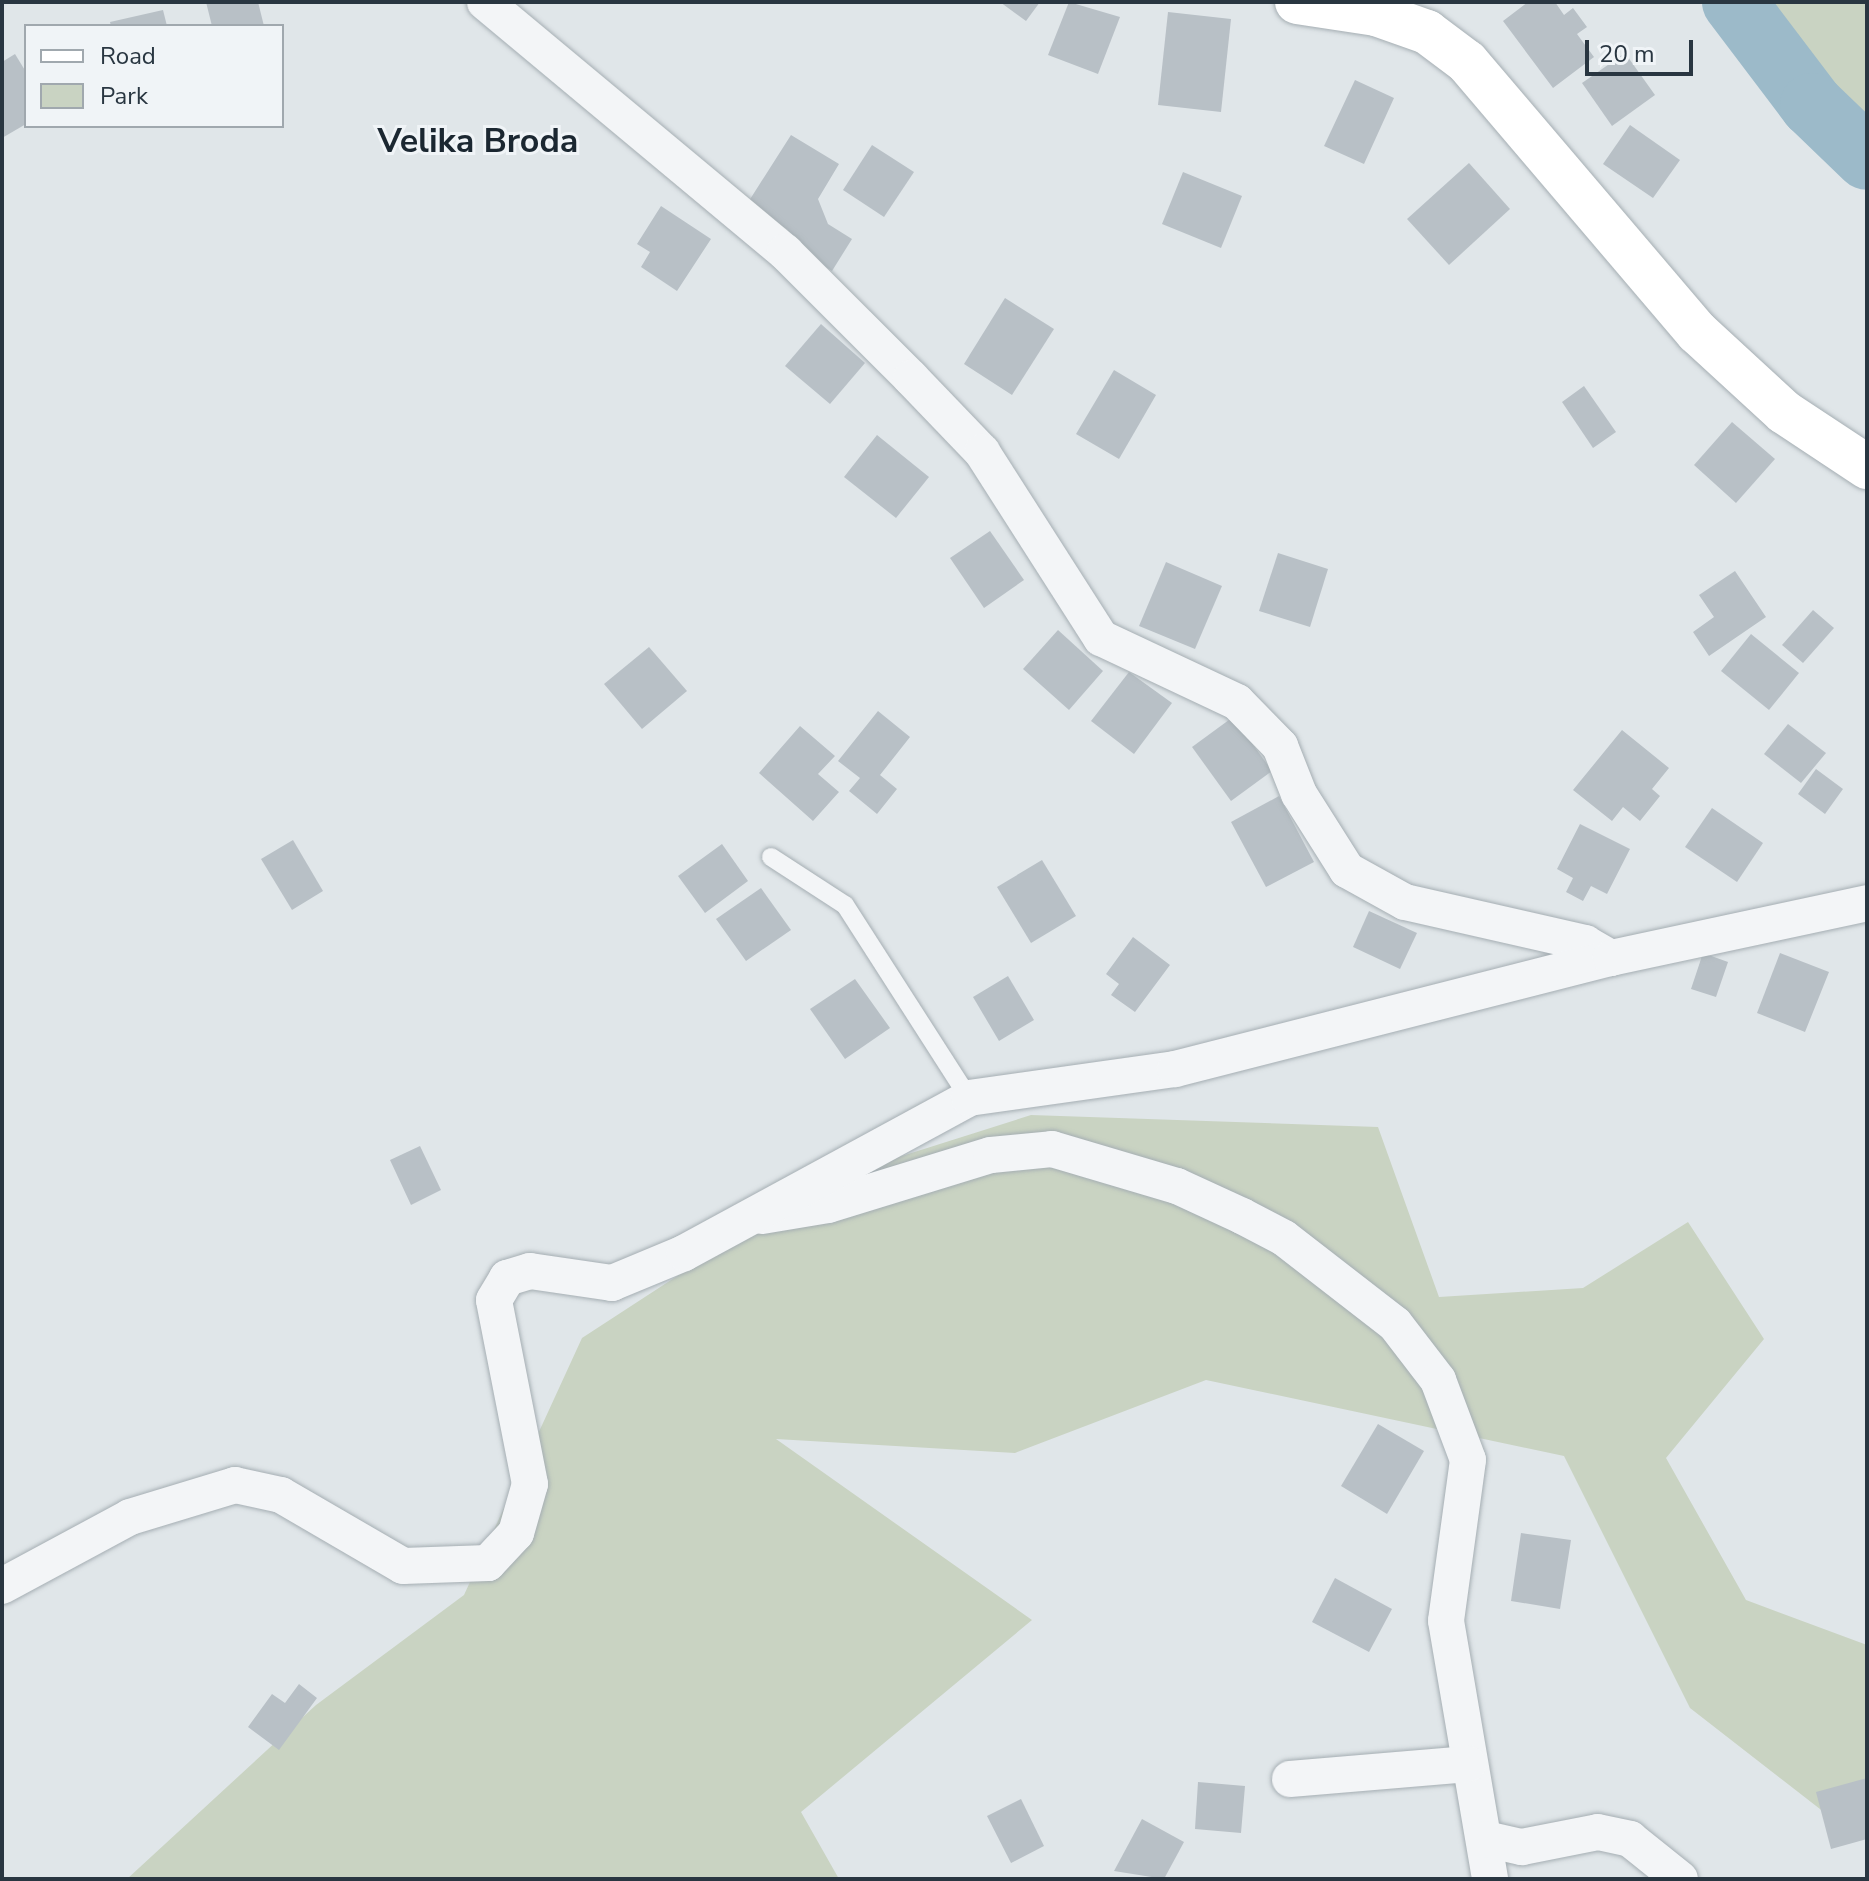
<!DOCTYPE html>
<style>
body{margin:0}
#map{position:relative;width:1869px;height:1881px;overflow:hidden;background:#e0e6e9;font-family:"Nunito Sans",sans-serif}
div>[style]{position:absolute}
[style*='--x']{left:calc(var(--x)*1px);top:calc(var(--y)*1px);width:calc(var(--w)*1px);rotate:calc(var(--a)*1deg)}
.green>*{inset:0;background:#c9d3c2}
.river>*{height:64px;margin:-32px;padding:0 32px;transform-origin:32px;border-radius:32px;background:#9cbac9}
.building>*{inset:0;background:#b8c0c6}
.roads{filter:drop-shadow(0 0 2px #a5aeb3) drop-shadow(0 0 2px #a5aeb3)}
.lane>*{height:18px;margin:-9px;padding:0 9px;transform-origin:9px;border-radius:9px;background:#f3f5f7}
.street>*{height:36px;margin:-18px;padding:0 18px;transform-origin:18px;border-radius:18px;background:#f3f5f7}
.secondary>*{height:44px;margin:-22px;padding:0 22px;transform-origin:22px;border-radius:22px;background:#fff}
span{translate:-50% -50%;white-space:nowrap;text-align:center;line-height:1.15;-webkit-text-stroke:6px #f0f4f7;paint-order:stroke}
.district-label{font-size:34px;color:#1b2731;font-weight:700}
.frame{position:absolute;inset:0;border:4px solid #293641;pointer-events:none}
.legend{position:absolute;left:24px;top:24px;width:260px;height:104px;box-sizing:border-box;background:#f0f4f7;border:2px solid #a0a8ae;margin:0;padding:10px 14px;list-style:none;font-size:24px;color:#293641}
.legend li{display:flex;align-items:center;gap:16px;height:40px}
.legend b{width:40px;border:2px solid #a0a8ae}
.scale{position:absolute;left:1585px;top:40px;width:108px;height:36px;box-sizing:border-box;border:4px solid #293641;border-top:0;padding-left:10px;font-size:24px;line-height:28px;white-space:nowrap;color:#293641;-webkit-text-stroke:6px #f0f4f7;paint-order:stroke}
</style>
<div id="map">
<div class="green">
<i style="clip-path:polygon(1760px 2px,1867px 2px,1867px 136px,1763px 5px)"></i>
<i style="clip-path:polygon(1031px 1115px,1378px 1127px,1439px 1297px,1583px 1288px,1688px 1222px,1764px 1339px,1666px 1458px,1746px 1600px,1867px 1645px,1867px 1837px,1838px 1823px,1690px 1708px,1564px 1456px,1206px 1380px,1015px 1453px,776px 1439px,1032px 1620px,801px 1812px,839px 1879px,127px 1879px,316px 1705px,464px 1595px,582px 1338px,823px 1181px)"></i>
</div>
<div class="river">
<i style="--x:1734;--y:2;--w:129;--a:52.9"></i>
<i style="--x:1812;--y:105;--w:76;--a:43.9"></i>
</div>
<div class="building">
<i style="clip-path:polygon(206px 2px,258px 2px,264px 26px,212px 26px)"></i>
<i style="clip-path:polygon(1000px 2px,1040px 2px,1026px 21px)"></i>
<i style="clip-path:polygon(1069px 2px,1120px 17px,1098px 74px,1048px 55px)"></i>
<i style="clip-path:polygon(1528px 2px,1555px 2px,1564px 15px,1573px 8px,1587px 27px,1577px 34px,1594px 57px,1553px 88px,1503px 21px)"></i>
<i style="clip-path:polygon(163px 10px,167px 26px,111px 26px,110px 22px)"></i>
<i style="clip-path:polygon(1168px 12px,1231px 19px,1221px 112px,1158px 105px)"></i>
<i style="clip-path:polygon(1625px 53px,1655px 95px,1612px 126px,1582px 83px)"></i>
<i style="clip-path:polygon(15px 54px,26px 72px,26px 124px,2px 138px,2px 62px)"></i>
<i style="clip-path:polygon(1355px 80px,1394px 98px,1364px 164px,1324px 146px)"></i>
<i style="clip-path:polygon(1630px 125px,1680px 160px,1653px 198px,1603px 164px)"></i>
<i style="clip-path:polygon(791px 135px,839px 164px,818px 199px,828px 224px,852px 239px,832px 271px,782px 240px,788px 230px,747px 204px)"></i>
<i style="clip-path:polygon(872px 145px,914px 172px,884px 217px,843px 190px)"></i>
<i style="clip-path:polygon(1469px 163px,1510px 209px,1449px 265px,1407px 219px)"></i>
<i style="clip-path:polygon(1183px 172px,1242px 196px,1221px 248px,1162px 224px)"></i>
<i style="clip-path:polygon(661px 206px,711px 239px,677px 291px,641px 267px,650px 252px,637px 244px)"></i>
<i style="clip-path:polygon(1005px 298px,1054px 329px,1012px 395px,964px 364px)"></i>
<i style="clip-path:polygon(821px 324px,865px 363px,830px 404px,785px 366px)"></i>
<i style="clip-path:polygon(1114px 370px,1156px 395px,1119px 459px,1076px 434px)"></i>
<i style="clip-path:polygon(1584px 386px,1616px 432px,1593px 448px,1562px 402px)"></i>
<i style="clip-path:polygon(1732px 422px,1775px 459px,1736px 503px,1694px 465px)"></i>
<i style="clip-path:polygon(877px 435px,929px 477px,896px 518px,844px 477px)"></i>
<i style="clip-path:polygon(990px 531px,1024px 580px,984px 608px,950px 558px)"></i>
<i style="clip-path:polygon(1278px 553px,1328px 569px,1310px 627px,1259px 611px)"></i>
<i style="clip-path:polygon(1166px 562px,1222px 586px,1195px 649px,1139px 626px)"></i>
<i style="clip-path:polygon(1735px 571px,1766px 617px,1709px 656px,1693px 632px,1714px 617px,1699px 595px)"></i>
<i style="clip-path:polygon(1813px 610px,1834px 628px,1803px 663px,1782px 645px)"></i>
<i style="clip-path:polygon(1058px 630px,1103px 671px,1069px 710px,1023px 669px)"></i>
<i style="clip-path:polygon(1751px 634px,1799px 673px,1769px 710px,1721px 671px)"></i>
<i style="clip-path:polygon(649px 647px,687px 691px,642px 729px,604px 684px)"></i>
<i style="clip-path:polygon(1129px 672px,1172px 703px,1134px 754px,1091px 721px)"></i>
<i style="clip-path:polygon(878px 711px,910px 737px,880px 775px,897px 789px,877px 814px,849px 791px,860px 778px,838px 761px)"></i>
<i style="clip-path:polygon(1233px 717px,1272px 771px,1231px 801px,1192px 747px)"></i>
<i style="clip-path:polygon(1788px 724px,1826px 753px,1801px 783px,1764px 754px)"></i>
<i style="clip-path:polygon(800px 726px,835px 756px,818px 774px,839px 792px,813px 821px,759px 773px)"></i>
<i style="clip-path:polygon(1622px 730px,1669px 768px,1652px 789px,1660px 796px,1640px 821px,1623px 807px,1612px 821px,1573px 790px)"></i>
<i style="clip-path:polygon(1816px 769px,1843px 789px,1825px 814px,1798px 794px)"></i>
<i style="clip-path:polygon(1279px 796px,1314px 862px,1266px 887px,1231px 822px)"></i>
<i style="clip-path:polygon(1712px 808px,1763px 843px,1737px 882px,1685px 847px)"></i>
<i style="clip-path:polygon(1580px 824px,1630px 849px,1607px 894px,1591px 886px,1583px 901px,1566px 892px,1573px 878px,1557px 869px)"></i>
<i style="clip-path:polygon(293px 840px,323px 891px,292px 910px,261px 859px)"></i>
<i style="clip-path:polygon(722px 844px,748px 881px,705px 913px,678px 876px)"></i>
<i style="clip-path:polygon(1042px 860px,1076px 916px,1031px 943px,997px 887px)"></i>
<i style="clip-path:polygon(761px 888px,791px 930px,746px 961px,716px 919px)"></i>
<i style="clip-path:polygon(1369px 911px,1417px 933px,1400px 969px,1353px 947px)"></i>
<i style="clip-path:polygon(1133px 937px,1170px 965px,1135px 1012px,1111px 995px,1119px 984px,1106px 974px)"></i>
<i style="clip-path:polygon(1703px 953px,1728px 962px,1716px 997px,1691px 989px)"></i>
<i style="clip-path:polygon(1780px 953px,1829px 972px,1805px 1032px,1757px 1013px)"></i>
<i style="clip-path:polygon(1008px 976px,1034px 1020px,999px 1041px,973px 997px)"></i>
<i style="clip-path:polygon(855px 979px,890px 1028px,845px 1059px,810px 1009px)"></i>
<i style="clip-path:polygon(420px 1146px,441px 1190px,411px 1205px,390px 1160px)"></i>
<i style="clip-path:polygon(1378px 1424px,1424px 1451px,1387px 1514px,1341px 1486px)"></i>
<i style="clip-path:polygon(1521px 1533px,1571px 1540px,1560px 1609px,1511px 1601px)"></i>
<i style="clip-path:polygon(1335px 1578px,1392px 1609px,1369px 1652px,1312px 1622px)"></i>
<i style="clip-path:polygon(299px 1684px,317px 1698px,279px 1750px,248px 1727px,272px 1694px,285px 1703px)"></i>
<i style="clip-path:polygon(1867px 1778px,1867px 1839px,1831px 1849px,1816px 1792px)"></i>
<i style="clip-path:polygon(1198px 1782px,1245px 1786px,1241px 1833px,1195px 1829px)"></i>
<i style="clip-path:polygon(1021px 1799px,1044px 1846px,1011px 1863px,987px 1816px)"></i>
<i style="clip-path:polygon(1142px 1819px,1184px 1842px,1164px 1879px,1114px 1871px)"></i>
</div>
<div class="roads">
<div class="lane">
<i style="--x:771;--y:857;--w:88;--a:33"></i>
<i style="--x:845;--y:905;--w:229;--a:57.3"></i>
</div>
<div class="street">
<i style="--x:485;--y:2;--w:391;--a:39.8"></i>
<i style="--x:785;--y:252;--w:178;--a:45"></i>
<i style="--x:911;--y:378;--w:103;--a:46.2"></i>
<i style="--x:982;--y:452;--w:221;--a:57.4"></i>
<i style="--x:1101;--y:638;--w:150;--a:25.2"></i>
<i style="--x:1237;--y:702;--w:62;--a:45.7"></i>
<i style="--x:1280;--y:746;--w:52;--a:68.4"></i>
<i style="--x:1299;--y:794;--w:90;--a:57.7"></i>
<i style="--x:1347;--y:870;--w:66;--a:28.9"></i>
<i style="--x:1405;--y:902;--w:185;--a:12.8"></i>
<i style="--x:1585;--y:943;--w:30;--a:30"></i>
<i style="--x:762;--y:1216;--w:67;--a:-9.5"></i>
<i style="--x:828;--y:1205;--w:170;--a:-17.1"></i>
<i style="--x:991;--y:1155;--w:61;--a:-5.6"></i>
<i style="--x:1052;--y:1149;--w:130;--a:16.5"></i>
<i style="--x:1177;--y:1186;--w:72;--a:24.8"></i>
<i style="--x:1242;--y:1216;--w:47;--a:27.6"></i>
<i style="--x:1284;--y:1238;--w:140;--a:37.8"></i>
<i style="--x:1395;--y:1324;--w:71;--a:52.5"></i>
<i style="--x:1438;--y:1380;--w:85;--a:69.4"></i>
<i style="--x:1468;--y:1460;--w:162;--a:97.8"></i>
<i style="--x:1446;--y:1621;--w:262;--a:80.3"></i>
<i style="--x:2;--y:1586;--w:145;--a:-28.3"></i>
<i style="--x:130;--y:1517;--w:110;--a:-16.9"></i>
<i style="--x:235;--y:1485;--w:47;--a:12.3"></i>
<i style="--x:281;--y:1495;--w:141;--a:30.2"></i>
<i style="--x:403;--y:1566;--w:85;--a:-2"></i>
<i style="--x:488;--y:1563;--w:41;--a:-47"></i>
<i style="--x:516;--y:1533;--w:51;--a:-74.1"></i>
<i style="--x:530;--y:1484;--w:187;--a:-101.1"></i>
<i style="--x:494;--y:1300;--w:26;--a:-59"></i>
<i style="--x:507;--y:1278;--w:24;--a:-17"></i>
<i style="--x:530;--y:1271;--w:83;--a:8.3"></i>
<i style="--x:612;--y:1283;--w:78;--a:-22.6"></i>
<i style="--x:684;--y:1253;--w:324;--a:-28.5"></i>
<i style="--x:969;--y:1098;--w:208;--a:-8"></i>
<i style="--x:1175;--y:1069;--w:450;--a:-14.3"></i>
<i style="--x:1611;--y:958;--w:262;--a:-12.1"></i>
<i style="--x:1290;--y:1779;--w:179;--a:-4.8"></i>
<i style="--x:1486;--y:1839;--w:37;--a:13"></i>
<i style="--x:1522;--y:1847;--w:77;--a:-11.2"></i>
<i style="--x:1598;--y:1832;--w:33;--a:12"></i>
<i style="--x:1630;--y:1839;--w:64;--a:38.7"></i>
</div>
<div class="secondary">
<i style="--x:1297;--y:2;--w:80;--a:8.6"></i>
<i style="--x:1376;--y:14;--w:54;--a:19.4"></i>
<i style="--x:1427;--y:32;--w:50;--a:36.9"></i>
<i style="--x:1467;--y:62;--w:355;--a:49.6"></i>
<i style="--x:1697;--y:332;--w:118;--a:42.6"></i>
<i style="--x:1784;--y:412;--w:100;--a:33.5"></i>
</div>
</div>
<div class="district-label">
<span style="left:478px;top:142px">Velika Broda</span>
</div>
<div class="frame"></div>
<ul class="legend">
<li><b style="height:10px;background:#fff"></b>Road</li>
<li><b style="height:22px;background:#c9d3c2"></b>Park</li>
</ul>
<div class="scale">20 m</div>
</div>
